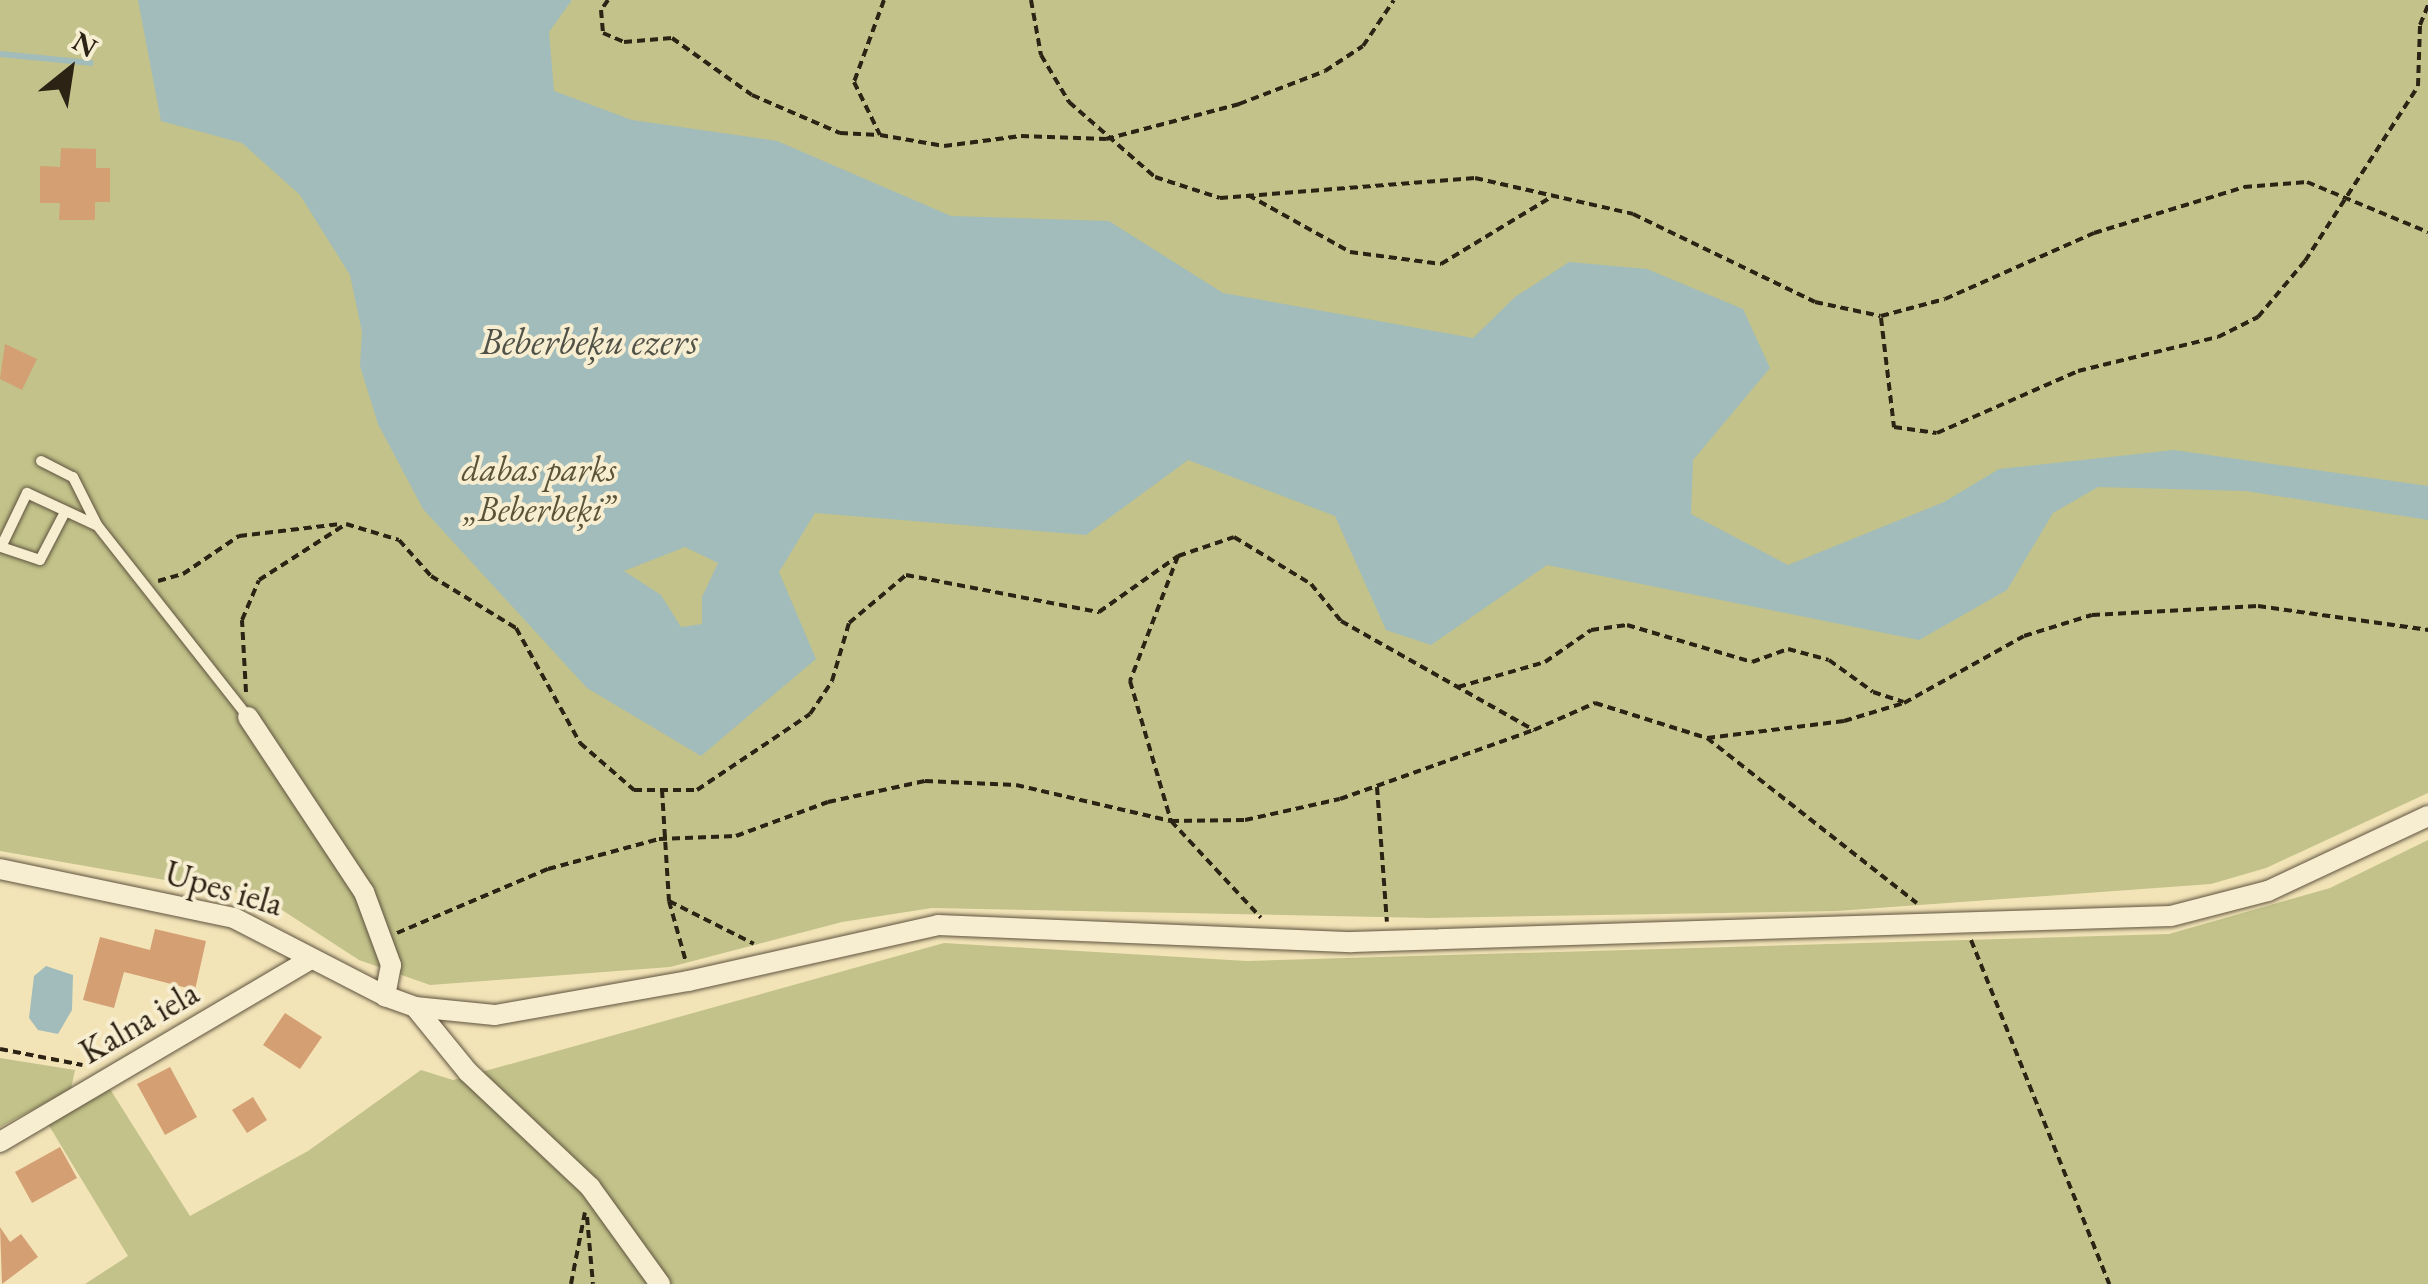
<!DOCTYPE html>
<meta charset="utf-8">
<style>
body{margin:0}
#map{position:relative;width:2428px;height:1284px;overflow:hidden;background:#f3e4b8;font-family:"EB Garamond",serif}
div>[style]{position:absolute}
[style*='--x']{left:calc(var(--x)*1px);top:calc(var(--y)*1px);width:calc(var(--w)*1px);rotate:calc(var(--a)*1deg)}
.green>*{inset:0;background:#c2c28a}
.water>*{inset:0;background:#a1bcba}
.stream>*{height:6px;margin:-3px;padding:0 3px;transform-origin:3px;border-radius:3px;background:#a1bcba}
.building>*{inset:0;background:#d49f73}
.path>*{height:4px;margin-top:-2px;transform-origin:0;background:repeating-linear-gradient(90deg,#2d2315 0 8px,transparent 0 13px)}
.roads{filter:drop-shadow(0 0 2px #5e533e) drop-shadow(0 0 2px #5e533e)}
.lane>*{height:10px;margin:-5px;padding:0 5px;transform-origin:5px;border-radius:5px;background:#f7edd1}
.street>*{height:20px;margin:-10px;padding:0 10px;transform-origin:10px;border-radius:10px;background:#f7edd1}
span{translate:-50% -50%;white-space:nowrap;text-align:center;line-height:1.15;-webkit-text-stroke:8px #f7edd1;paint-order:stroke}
.park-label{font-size:35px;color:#5a5338;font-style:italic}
.street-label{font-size:35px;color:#2d2315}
.water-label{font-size:38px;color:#505147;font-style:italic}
.north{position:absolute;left:20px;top:20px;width:100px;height:100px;-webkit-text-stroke:8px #f7edd1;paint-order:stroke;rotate:30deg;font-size:28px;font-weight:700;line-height:40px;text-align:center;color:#2d2315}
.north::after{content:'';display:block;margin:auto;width:35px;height:45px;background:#2d2315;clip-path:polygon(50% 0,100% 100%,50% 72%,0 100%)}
</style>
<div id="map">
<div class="green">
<i style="clip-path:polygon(0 0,2428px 0,2428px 793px,2266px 868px,2211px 884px,1836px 911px,1429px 918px,932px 908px,842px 922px,670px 967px,430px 985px,359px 960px,262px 897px,0 851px)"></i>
<i style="clip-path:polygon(2428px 840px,2428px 1284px,85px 1284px,128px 1256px,48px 1124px,110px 1089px,190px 1216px,308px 1151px,421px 1070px,453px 1080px,944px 943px,1247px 961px,2169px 934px,2330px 888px)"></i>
<i style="clip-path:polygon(0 1058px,75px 1070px,71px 1089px,0 1127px)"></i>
</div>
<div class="water">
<i style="clip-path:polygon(evenodd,138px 0,572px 0,549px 32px,554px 91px,632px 120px,777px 141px,951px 216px,1109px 221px,1223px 293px,1473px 338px,1515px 297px,1569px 262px,1647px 269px,1743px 309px,1770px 368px,1693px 460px,1691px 514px,1788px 565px,1944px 502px,1999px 469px,2174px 450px,2428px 486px,2428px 520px,2246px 491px,2098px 487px,2053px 513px,2007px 590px,1919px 640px,1547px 565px,1431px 645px,1386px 630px,1335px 516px,1188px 460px,1086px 535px,815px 513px,779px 572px,816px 659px,701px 756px,587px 688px,423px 509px,378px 424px,360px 366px,362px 332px,350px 275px,300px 195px,242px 143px,161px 121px,138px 0,685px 547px,718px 563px,702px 597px,702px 624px,681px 627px,661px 595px,624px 571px,685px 547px)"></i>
<i style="clip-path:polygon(46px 966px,73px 975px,72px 1010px,58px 1034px,38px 1030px,29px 1018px,34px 976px)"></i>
</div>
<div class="stream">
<i style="--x:0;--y:54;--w:91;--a:5.6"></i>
</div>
<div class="building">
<i style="clip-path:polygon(61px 148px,96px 149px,96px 168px,110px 168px,110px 202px,95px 202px,95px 220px,59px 220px,60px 203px,40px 203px,40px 166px,60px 167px)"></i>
<i style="clip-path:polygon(5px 344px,37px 359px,22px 390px,0 379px)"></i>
<i style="clip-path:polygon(155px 929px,206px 941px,195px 990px,124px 972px,114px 1008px,83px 1000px,100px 937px,150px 950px)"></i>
<i style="clip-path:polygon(285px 1013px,322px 1037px,300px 1069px,263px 1045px)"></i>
<i style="clip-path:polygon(170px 1067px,197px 1117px,165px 1135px,137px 1084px)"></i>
<i style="clip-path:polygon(253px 1097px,267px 1120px,247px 1133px,232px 1110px)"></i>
<i style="clip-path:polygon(60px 1147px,77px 1178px,32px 1203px,15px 1172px)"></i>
<i style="clip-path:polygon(0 1227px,10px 1242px,21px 1234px,38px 1257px,2px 1284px)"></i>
</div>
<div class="path">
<i style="--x:608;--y:0;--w:12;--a:125"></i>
<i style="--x:601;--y:10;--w:23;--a:85"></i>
<i style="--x:603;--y:33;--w:23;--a:23"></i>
<i style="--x:624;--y:42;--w:48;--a:-4.8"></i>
<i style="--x:672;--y:38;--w:98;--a:35.5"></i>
<i style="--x:752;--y:95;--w:96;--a:23.4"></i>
<i style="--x:840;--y:133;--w:39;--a:3"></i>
<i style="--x:884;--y:0;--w:87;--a:110.1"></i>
<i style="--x:854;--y:82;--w:59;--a:63.9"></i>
<i style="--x:880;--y:135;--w:65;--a:9.8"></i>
<i style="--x:944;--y:146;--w:78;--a:-7.4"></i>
<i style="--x:1021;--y:136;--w:85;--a:2"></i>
<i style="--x:1106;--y:139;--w:138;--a:-14.7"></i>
<i style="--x:1239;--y:104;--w:92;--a:-21"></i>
<i style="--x:1325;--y:71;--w:45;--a:-33.3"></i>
<i style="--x:1363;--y:46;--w:55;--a:-56"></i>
<i style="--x:1031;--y:0;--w:56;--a:79.7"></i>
<i style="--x:1041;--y:55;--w:55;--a:59.2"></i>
<i style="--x:1069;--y:102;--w:114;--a:41.1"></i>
<i style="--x:1155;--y:177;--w:68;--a:17.9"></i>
<i style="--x:1220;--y:198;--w:256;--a:-4.5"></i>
<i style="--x:1475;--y:178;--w:162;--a:12.8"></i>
<i style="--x:1633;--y:214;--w:202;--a:25.8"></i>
<i style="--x:1815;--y:302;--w:67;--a:12"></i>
<i style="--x:1881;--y:316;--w:66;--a:-14.9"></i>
<i style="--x:1945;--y:299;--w:163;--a:-23.9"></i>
<i style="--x:2094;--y:233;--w:157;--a:-17"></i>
<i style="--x:2244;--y:187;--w:63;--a:-4.5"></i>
<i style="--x:2307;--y:182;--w:131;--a:22.5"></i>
<i style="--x:1248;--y:195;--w:117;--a:29.2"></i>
<i style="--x:1350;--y:252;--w:92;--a:7.5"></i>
<i style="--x:1441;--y:264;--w:131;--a:-31.3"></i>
<i style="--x:1881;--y:318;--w:110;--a:83.2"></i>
<i style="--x:1894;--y:427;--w:43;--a:7.9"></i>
<i style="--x:1937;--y:433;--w:154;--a:-23.7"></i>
<i style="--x:2078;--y:371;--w:144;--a:-13.7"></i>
<i style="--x:2218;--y:337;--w:45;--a:-26.6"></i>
<i style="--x:2258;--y:317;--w:73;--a:-50"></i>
<i style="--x:2305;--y:261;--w:208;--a:-57.1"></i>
<i style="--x:2418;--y:86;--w:61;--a:-88.1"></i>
<i style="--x:2420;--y:25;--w:22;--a:-68"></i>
<i style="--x:1178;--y:556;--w:59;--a:-18.7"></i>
<i style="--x:1234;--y:537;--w:90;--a:31.4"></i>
<i style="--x:1311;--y:584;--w:48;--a:51"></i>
<i style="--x:1341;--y:621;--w:222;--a:29.5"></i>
<i style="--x:1534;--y:730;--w:67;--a:-23.9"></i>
<i style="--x:1595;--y:703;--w:117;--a:17.4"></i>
<i style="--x:1707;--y:738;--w:267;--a:38.2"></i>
<i style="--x:158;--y:581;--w:26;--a:-16"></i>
<i style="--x:183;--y:574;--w:68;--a:-34.2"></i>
<i style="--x:239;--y:536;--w:102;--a:-6.8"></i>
<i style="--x:1458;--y:687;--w:91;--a:-16"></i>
<i style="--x:1545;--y:662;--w:56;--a:-34.8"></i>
<i style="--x:1591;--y:630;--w:36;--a:-8"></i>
<i style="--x:1627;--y:625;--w:130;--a:16.5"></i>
<i style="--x:1752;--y:662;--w:38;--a:-20"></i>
<i style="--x:1788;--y:649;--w:42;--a:15"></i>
<i style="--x:1829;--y:660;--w:54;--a:36"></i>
<i style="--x:1873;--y:692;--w:32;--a:18"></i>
<i style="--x:246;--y:692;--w:72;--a:-93.2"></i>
<i style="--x:242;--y:620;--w:43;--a:-67"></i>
<i style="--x:259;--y:580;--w:103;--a:-32.8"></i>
<i style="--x:346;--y:524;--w:55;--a:16.8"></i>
<i style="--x:399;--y:540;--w:48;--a:48.4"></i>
<i style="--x:431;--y:576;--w:100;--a:31.5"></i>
<i style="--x:516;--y:628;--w:132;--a:60.9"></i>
<i style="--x:580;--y:743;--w:72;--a:41"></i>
<i style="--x:634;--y:790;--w:63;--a:0"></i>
<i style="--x:697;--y:790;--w:136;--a:-33.9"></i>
<i style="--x:810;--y:714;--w:40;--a:-56"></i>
<i style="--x:832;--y:681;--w:60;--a:-73.7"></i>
<i style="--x:849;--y:623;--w:75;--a:-40.1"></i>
<i style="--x:906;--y:575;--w:197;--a:10.9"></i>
<i style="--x:1099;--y:612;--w:97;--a:-35.3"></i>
<i style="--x:1178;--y:556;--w:134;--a:111"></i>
<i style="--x:1130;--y:681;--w:146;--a:73.7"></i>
<i style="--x:1171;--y:821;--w:132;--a:47.1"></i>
<i style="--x:1707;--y:738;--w:138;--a:-7.1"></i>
<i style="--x:1844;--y:721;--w:63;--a:-16.7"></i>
<i style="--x:1904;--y:703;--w:137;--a:-29.2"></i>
<i style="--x:2024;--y:636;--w:71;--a:-17.2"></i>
<i style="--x:2092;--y:615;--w:166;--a:-3.1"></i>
<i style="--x:2258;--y:606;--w:172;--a:8"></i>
<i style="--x:1377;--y:787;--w:135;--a:85.8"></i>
<i style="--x:662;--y:790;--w:111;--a:86.4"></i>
<i style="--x:669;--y:901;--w:63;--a:74.4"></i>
<i style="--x:669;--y:901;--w:95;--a:26.8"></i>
<i style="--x:397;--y:933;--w:164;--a:-23"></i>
<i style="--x:548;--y:869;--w:115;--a:-15.1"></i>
<i style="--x:659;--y:839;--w:77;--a:-2.2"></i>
<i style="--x:736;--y:836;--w:98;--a:-20.3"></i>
<i style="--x:828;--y:802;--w:99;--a:-12.2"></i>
<i style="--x:925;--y:781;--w:91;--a:2.5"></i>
<i style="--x:1016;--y:785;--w:159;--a:13.1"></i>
<i style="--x:1171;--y:821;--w:74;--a:-0.8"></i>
<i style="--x:1245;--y:820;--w:97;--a:-12.5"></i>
<i style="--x:1340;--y:799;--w:206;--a:-19.6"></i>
<i style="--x:1971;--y:940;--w:371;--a:68.1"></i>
<i style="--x:0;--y:1049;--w:84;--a:11"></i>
<i style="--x:587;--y:1217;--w:67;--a:84.9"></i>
<i style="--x:571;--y:1284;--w:73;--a:-79"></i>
</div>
<div class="roads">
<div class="lane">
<i style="--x:41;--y:461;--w:36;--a:27"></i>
<i style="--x:73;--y:477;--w:54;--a:63.4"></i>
<i style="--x:97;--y:525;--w:244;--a:51.8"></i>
<i style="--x:65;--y:512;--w:54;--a:117.5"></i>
<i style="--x:40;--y:560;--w:41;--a:-161.6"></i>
<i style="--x:1;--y:547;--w:60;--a:-64.3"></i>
<i style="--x:27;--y:493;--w:76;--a:24.9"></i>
</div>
<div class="street">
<i style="--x:248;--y:717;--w:210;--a:56.5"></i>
<i style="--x:364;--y:892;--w:78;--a:69.7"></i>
<i style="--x:391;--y:965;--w:32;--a:101"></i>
<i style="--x:0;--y:869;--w:239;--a:11.8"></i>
<i style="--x:234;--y:918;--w:170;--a:27.3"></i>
<i style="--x:385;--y:996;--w:32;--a:20"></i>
<i style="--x:415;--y:1007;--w:80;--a:5.7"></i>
<i style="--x:495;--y:1015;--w:196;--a:-10"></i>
<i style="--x:688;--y:981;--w:256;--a:-12.6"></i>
<i style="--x:938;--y:925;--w:414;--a:2.4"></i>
<i style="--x:1352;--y:942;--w:819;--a:-1.82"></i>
<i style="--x:2171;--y:916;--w:100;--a:-14.5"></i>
<i style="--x:2268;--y:891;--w:177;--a:-25.1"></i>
<i style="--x:415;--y:1007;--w:84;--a:50.8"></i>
<i style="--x:468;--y:1072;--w:168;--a:43.3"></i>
<i style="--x:590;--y:1187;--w:120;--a:54.2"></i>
<i style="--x:0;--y:1142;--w:361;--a:-30.5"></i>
</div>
</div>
<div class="park-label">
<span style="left:539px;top:489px">dabas parks<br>„Beberbeķi”</span>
</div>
<div class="street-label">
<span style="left:224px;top:888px;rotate:16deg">Upes iela</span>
<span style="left:139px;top:1022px;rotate:-30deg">Kalna iela</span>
</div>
<div class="water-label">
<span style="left:589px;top:341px">Beberbeķu ezers</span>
</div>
<div class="north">N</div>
</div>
